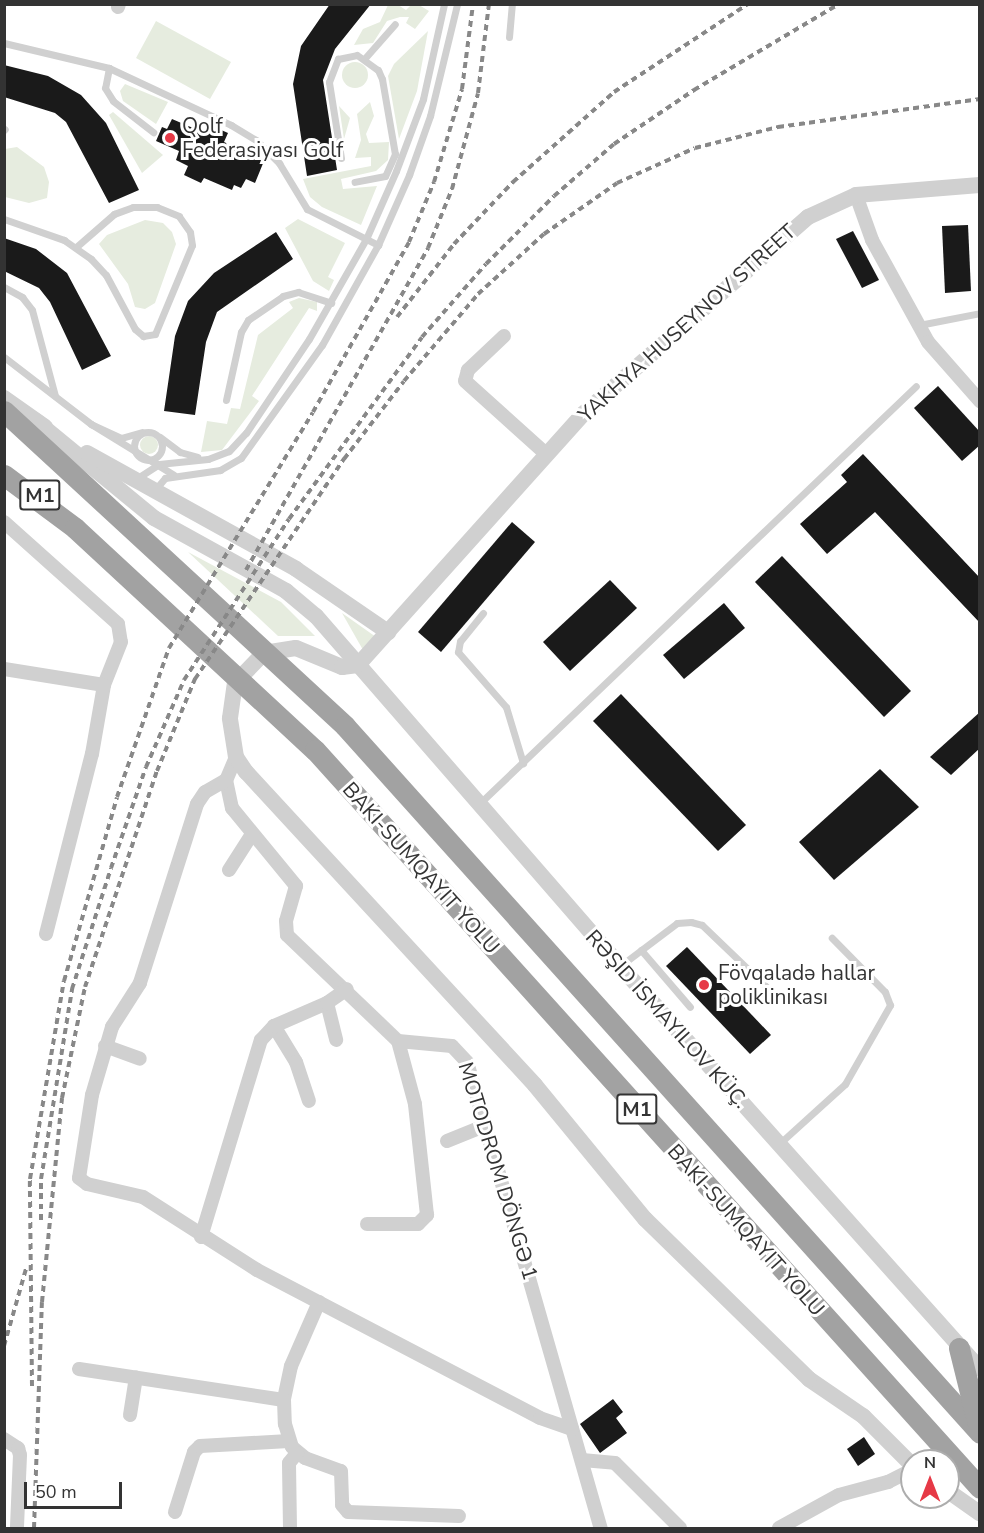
<!DOCTYPE html>
<meta charset="utf-8">
<style>
body{margin:0}
#map{position:relative;width:984px;height:1533px;overflow:hidden;background:#fff;font-family:"Nunito Sans",sans-serif}
div>[style]{position:absolute}
[style*='--x']{left:calc(var(--x)*1px);top:calc(var(--y)*1px);width:calc(var(--w)*1px);rotate:calc(var(--a)*1deg)}
.green>*{inset:0;background:#e6ecdf}
.round{border-radius:50%}
.building>*{inset:0;background:#1a1a1a}
.service>*{height:7px;margin:-3.5px;padding:0 3.5px;transform-origin:3.5px;border-radius:3.5px;background:#d0d0d0}
.service>.ring{margin:-3.5px;padding:0;box-sizing:content-box;background:none;border:7px solid #d0d0d0;border-radius:50%}
.minor>*{height:14px;margin:-7px;padding:0 7px;transform-origin:7px;border-radius:7px;background:#d0d0d0}
.tertiary>*{height:16px;margin:-8px;padding:0 8px;transform-origin:8px;border-radius:8px;background:#d0d0d0}
.trunk>*{height:21px;margin:-10.5px;padding:0 10.5px;transform-origin:10.5px;border-radius:10.5px;background:#a2a2a2}
.rail>*{height:4px;margin-top:-2px;transform-origin:0;background:repeating-linear-gradient(90deg,#888 0 6px,transparent 0 10.5px)}
.dots>*{width:16px;height:16px;translate:-50% -50%;box-sizing:border-box;border:3px solid #fff;border-radius:50%}
span{translate:-50% -50%;white-space:nowrap;text-align:center;line-height:1.15;-webkit-text-stroke:6px #fff;paint-order:stroke}
.shield-label span{padding:2px 4px;background:#fff;border:2px solid;border-radius:4px;-webkit-text-stroke-width:0}
.shield-label{font-size:20px;color:#333;font-weight:700}
.poi-label{font-size:21px;color:#333}
.left{translate:0 -50%;text-align:left}
.street-label{font-size:21px;color:#333}
.frame{position:absolute;inset:0;border:6px solid #333;pointer-events:none}
.north{position:absolute;left:900px;top:1449px;width:60px;height:60px;box-sizing:border-box;background:#fff;border:2px solid #adadad;border-radius:50%;rotate:0deg;font-size:16px;font-weight:700;line-height:24px;text-align:center;color:#333}
.north::after{content:'';display:block;margin:auto;width:21px;height:27px;background:#e63946;clip-path:polygon(50% 0,100% 100%,50% 72%,0 100%)}
.scale{position:absolute;left:24px;top:1482px;width:98px;height:27px;box-sizing:border-box;border:3px solid #333;border-top:0;padding-left:8px;font-size:18px;line-height:21px;white-space:nowrap;color:#333;-webkit-text-stroke:4px #fff;paint-order:stroke}
</style>
<div id="map">
<div class="green">
<i style="clip-path:polygon(388px 5px,398px 5px,406px 10px,411px 5px,419px 5px,429px 11px,415px 29px,406px 23px,409px 17px,400px 17px,387px 21px,373px 43px,354px 45px,363px 29px,380px 22px)"></i>
<i style="clip-path:polygon(156px 21px,231px 62px,210px 99px,136px 58px)"></i>
<i style="clip-path:polygon(428px 31px,417px 91px,399px 139px,388px 76px,394px 64px)"></i>
<i class="round" style="left:342px;top:62px;width:26px;height:26px"></i>
<i style="clip-path:polygon(125px 84px,168px 102px,156px 124px,123px 101px,120px 91px)"></i>
<i style="clip-path:polygon(370px 102px,374px 116px,366px 134px,369px 143px,389px 142px,388px 160px,376px 171px,341px 179px,343px 189px,377px 186px,361px 225px,322px 207px,310px 197px,303px 179px,371px 166px,371px 157px,355px 158px,361px 140px,357px 114px)"></i>
<i style="clip-path:polygon(339px 106px,350px 118px,344px 139px)"></i>
<i style="clip-path:polygon(113px 112px,163px 155px,142px 173px,109px 115px)"></i>
<i style="clip-path:polygon(17px 147px,44px 167px,49px 182px,47px 198px,29px 203px,5px 197px,5px 149px)"></i>
<i style="clip-path:polygon(298px 219px,345px 243px,328px 277px,334px 280px,329px 291px,313px 281px,285px 228px)"></i>
<i style="clip-path:polygon(145px 220px,163px 223px,172px 232px,176px 244px,155px 303px,145px 309px,135px 307px,128px 284px,99px 244px,107px 235px)"></i>
<i style="clip-path:polygon(299px 298px,317px 302px,317px 311px,309px 308px,252px 396px,259px 401px,222px 450px,201px 452px,207px 421px,227px 424px,231px 408px,240px 409px,258px 335px,293px 308px,289px 302px)"></i>
<i class="round" style="left:140px;top:436px;width:18px;height:18px"></i>
<i style="clip-path:polygon(188px 552px,281px 602px,315px 636px,278px 636px)"></i>
<i style="clip-path:polygon(342px 613px,376px 637px,363px 650px)"></i>
</div>
<div class="building">
<i style="clip-path:polygon(330px 4px,371px 4px,335px 49px,323px 80px,337px 170px,307px 176px,293px 84px,301px 46px)"></i>
<i style="clip-path:polygon(4px 65px,48px 76px,81px 95px,106px 123px,139px 190px,109px 203px,66px 122px,55px 113px,4px 97px)"></i>
<i style="clip-path:polygon(172px 119px,193px 128px,194px 126px,207px 131px,210px 125px,228px 133px,224px 142px,264px 161px,255px 183px,246px 179px,241px 188px,234px 185px,232px 190px,204px 178px,201px 183px,184px 175px,188px 166px,176px 160px,179px 151px,156px 141px,162px 127px,167px 129px)"></i>
<i style="clip-path:polygon(968px 225px,971px 291px,945px 293px,942px 226px)"></i>
<i style="clip-path:polygon(853px 231px,879px 280px,862px 288px,836px 239px)"></i>
<i style="clip-path:polygon(276px 232px,293px 259px,217px 312px,206px 342px,195px 415px,164px 411px,175px 336px,188px 301px,214px 273px)"></i>
<i style="clip-path:polygon(4px 238px,36px 249px,67px 273px,111px 356px,82px 370px,50px 302px,39px 288px,4px 271px)"></i>
<i style="clip-path:polygon(938px 386px,980px 432px,980px 445px,962px 461px,914px 408px)"></i>
<i style="clip-path:polygon(863px 454px,980px 578px,980px 623px,875px 512px,827px 554px,800px 524px,847px 482px,841px 475px)"></i>
<i style="clip-path:polygon(512px 522px,535px 542px,441px 652px,418px 632px)"></i>
<i style="clip-path:polygon(782px 556px,911px 691px,884px 717px,755px 582px)"></i>
<i style="clip-path:polygon(610px 580px,637px 608px,570px 671px,543px 642px)"></i>
<i style="clip-path:polygon(724px 603px,745px 628px,684px 679px,663px 655px)"></i>
<i style="clip-path:polygon(621px 694px,746px 825px,718px 851px,593px 721px)"></i>
<i style="clip-path:polygon(980px 712px,980px 748px,951px 775px,930px 757px)"></i>
<i style="clip-path:polygon(880px 769px,919px 807px,834px 880px,799px 842px)"></i>
<i style="clip-path:polygon(687px 947px,771px 1035px,750px 1054px,666px 966px)"></i>
<i style="clip-path:polygon(613px 1399px,623px 1412px,616px 1418px,627px 1433px,600px 1453px,580px 1424px)"></i>
<i style="clip-path:polygon(864px 1437px,875px 1454px,858px 1466px,847px 1449px)"></i>
</div>
<div class="service">
<i style="--x:509;--y:37;--w:33;--a:-85"></i>
<i style="--x:4;--y:43;--w:108;--a:13.4"></i>
<i style="--x:109;--y:68;--w:135;--a:25"></i>
<i style="--x:231;--y:125;--w:29;--a:31"></i>
<i style="--x:256;--y:140;--w:33;--a:45"></i>
<i style="--x:279;--y:163;--w:54;--a:58.7"></i>
<i style="--x:307;--y:209;--w:80;--a:26.9"></i>
<i style="--x:365;--y:58;--w:45;--a:-48.6"></i>
<i style="--x:109;--y:68;--w:20;--a:101"></i>
<i style="--x:105;--y:88;--w:15;--a:58"></i>
<i style="--x:113;--y:101;--w:51;--a:37.8"></i>
<i style="--x:4;--y:130;--w:1;--a:-45"></i>
<i style="--x:341;--y:158;--w:77;--a:-99"></i>
<i style="--x:329;--y:82;--w:25;--a:-69"></i>
<i style="--x:338;--y:59;--w:19;--a:-12"></i>
<i style="--x:357;--y:55;--w:26;--a:36"></i>
<i style="--x:378;--y:70;--w:10;--a:66"></i>
<i style="--x:382;--y:79;--w:76;--a:80.2"></i>
<i style="--x:395;--y:154;--w:24;--a:114"></i>
<i style="--x:385;--y:176;--w:31;--a:169"></i>
<i style="--x:4;--y:219;--w:64;--a:19.3"></i>
<i style="--x:64;--y:240;--w:33;--a:35"></i>
<i style="--x:91;--y:259;--w:22;--a:47"></i>
<i style="--x:106;--y:275;--w:61;--a:61.8"></i>
<i style="--x:135;--y:329;--w:11;--a:41"></i>
<i style="--x:143;--y:336;--w:12;--a:-9"></i>
<i style="--x:155;--y:334;--w:96;--a:-67.4"></i>
<i style="--x:192;--y:245;--w:13;--a:-99"></i>
<i style="--x:190;--y:232;--w:19;--a:-125"></i>
<i style="--x:179;--y:216;--w:24;--a:-158"></i>
<i style="--x:157;--y:207;--w:24;--a:180"></i>
<i style="--x:133;--y:207;--w:20;--a:160"></i>
<i style="--x:114;--y:214;--w:50;--a:139"></i>
<i style="--x:4;--y:287;--w:21;--a:29"></i>
<i style="--x:22;--y:297;--w:16;--a:52"></i>
<i style="--x:32;--y:310;--w:89;--a:75"></i>
<i style="--x:919;--y:325;--w:62;--a:-11.1"></i>
<i style="--x:4;--y:357;--w:110;--a:37.6"></i>
<i style="--x:226;--y:400;--w:70;--a:-77.6"></i>
<i style="--x:241;--y:332;--w:14;--a:-60"></i>
<i style="--x:248;--y:320;--w:42;--a:-34.4"></i>
<i style="--x:283;--y:296;--w:16;--a:-15"></i>
<i style="--x:298;--y:292;--w:35;--a:18"></i>
<i class="ring" style="left:134px;top:432px;width:21px;height:21px"></i>
<i style="--x:142;--y:432;--w:22;--a:164"></i>
<i style="--x:121;--y:438;--w:33;--a:-155"></i>
<i style="--x:91;--y:424;--w:97;--a:31.6"></i>
<i style="--x:160;--y:437;--w:25;--a:37"></i>
<i style="--x:180;--y:452;--w:18;--a:16"></i>
<i style="--x:136;--y:479;--w:27;--a:-33"></i>
<i style="--x:159;--y:464;--w:49;--a:-5.8"></i>
<i style="--x:208;--y:459;--w:22;--a:-21"></i>
<i style="--x:229;--y:451;--w:25;--a:-47"></i>
<i style="--x:246;--y:433;--w:113;--a:-56.2"></i>
<i style="--x:309;--y:339;--w:115;--a:-60.3"></i>
<i style="--x:366;--y:239;--w:74;--a:-66.2"></i>
<i style="--x:396;--y:171;--w:77;--a:-69.4"></i>
<i style="--x:423;--y:99;--w:97;--a:-77.5"></i>
<i style="--x:154;--y:491;--w:17;--a:-50"></i>
<i style="--x:165;--y:478;--w:56;--a:-8.3"></i>
<i style="--x:220;--y:470;--w:24;--a:-30"></i>
<i style="--x:241;--y:458;--w:139;--a:-54.4"></i>
<i style="--x:322;--y:345;--w:115;--a:-60.8"></i>
<i style="--x:378;--y:245;--w:77;--a:-66.1"></i>
<i style="--x:409;--y:175;--w:63;--a:-70.4"></i>
<i style="--x:430;--y:116;--w:115;--a:-76.4"></i>
<i style="--x:483;--y:613;--w:36;--a:129"></i>
<i style="--x:460;--y:641;--w:11;--a:100"></i>
<i style="--x:458;--y:652;--w:73;--a:48.9"></i>
<i style="--x:506;--y:707;--w:59;--a:73.1"></i>
<i style="--x:480;--y:803;--w:603;--a:-43.72"></i>
<i style="--x:641;--y:950;--w:75;--a:49.3"></i>
<i style="--x:620;--y:966;--w:71;--a:-37"></i>
<i style="--x:677;--y:923;--w:14;--a:-4"></i>
<i style="--x:691;--y:922;--w:11;--a:15"></i>
<i style="--x:702;--y:925;--w:104;--a:43.8"></i>
<i style="--x:780;--y:1143;--w:88;--a:-42.2"></i>
<i style="--x:845;--y:1084;--w:91;--a:-60.3"></i>
<i style="--x:890;--y:1005;--w:14;--a:-111"></i>
<i style="--x:885;--y:992;--w:76;--a:-134.5"></i>
</div>
<div class="minor">
<i style="--x:118;--y:7;--w:3;--a:-72"></i>
<i style="--x:856;--y:195;--w:48;--a:70.4"></i>
<i style="--x:872;--y:240;--w:116;--a:61.2"></i>
<i style="--x:928;--y:342;--w:79;--a:48.6"></i>
<i style="--x:504;--y:336;--w:50;--a:136.6"></i>
<i style="--x:468;--y:370;--w:11;--a:105"></i>
<i style="--x:465;--y:381;--w:108;--a:42"></i>
<i style="--x:4;--y:522;--w:153;--a:41.8"></i>
<i style="--x:118;--y:624;--w:18;--a:81"></i>
<i style="--x:121;--y:642;--w:46;--a:111.6"></i>
<i style="--x:104;--y:685;--w:101;--a:-170.9"></i>
<i style="--x:236;--y:757;--w:25;--a:113"></i>
<i style="--x:226;--y:780;--w:29;--a:78"></i>
<i style="--x:232;--y:808;--w:101;--a:50.6"></i>
<i style="--x:296;--y:886;--w:36;--a:106"></i>
<i style="--x:286;--y:921;--w:14;--a:86"></i>
<i style="--x:287;--y:935;--w:153;--a:43.7"></i>
<i style="--x:398;--y:1041;--w:54;--a:5.3"></i>
<i style="--x:452;--y:1046;--w:22;--a:47"></i>
<i style="--x:467;--y:1062;--w:485;--a:74"></i>
<i style="--x:226;--y:780;--w:24;--a:150"></i>
<i style="--x:205;--y:792;--w:14;--a:124"></i>
<i style="--x:197;--y:804;--w:188;--a:107.7"></i>
<i style="--x:140;--y:983;--w:52;--a:122.5"></i>
<i style="--x:112;--y:1027;--w:71;--a:106.4"></i>
<i style="--x:92;--y:1095;--w:84;--a:98.9"></i>
<i style="--x:79;--y:1178;--w:10;--a:37"></i>
<i style="--x:87;--y:1184;--w:57;--a:13.1"></i>
<i style="--x:143;--y:1197;--w:135;--a:32.6"></i>
<i style="--x:257;--y:1270;--w:319;--a:27.6"></i>
<i style="--x:540;--y:1418;--w:34;--a:19"></i>
<i style="--x:229;--y:870;--w:43;--a:-57.4"></i>
<i style="--x:46;--y:934;--w:186;--a:-75.7"></i>
<i style="--x:92;--y:754;--w:70;--a:-80.1"></i>
<i style="--x:327;--y:1003;--w:38;--a:76"></i>
<i style="--x:274;--y:1026;--w:42;--a:58.6"></i>
<i style="--x:296;--y:1062;--w:41;--a:71.6"></i>
<i style="--x:105;--y:1046;--w:37;--a:20"></i>
<i style="--x:447;--y:1141;--w:40;--a:-22"></i>
<i style="--x:367;--y:1224;--w:51;--a:0"></i>
<i style="--x:418;--y:1224;--w:13;--a:-45"></i>
<i style="--x:427;--y:1215;--w:112;--a:-96.2"></i>
<i style="--x:415;--y:1104;--w:65;--a:-105.1"></i>
<i style="--x:201;--y:1237;--w:206;--a:-73.1"></i>
<i style="--x:261;--y:1040;--w:19;--a:-47"></i>
<i style="--x:274;--y:1026;--w:58;--a:-23.5"></i>
<i style="--x:327;--y:1003;--w:24;--a:-35"></i>
<i style="--x:319;--y:1302;--w:70;--a:113.6"></i>
<i style="--x:291;--y:1366;--w:35;--a:102"></i>
<i style="--x:284;--y:1400;--w:24;--a:88"></i>
<i style="--x:285;--y:1424;--w:24;--a:73"></i>
<i style="--x:292;--y:1447;--w:17;--a:40"></i>
<i style="--x:305;--y:1458;--w:38;--a:20"></i>
<i style="--x:341;--y:1471;--w:34;--a:88"></i>
<i style="--x:342;--y:1505;--w:9;--a:49"></i>
<i style="--x:348;--y:1512;--w:111;--a:2.1"></i>
<i style="--x:79;--y:1369;--w:207;--a:8.6"></i>
<i style="--x:130;--y:1415;--w:38;--a:-81"></i>
<i style="--x:4;--y:1439;--w:17;--a:33"></i>
<i style="--x:18;--y:1448;--w:7;--a:74"></i>
<i style="--x:20;--y:1455;--w:73;--a:92.4"></i>
<i style="--x:582;--y:1460;--w:33;--a:5"></i>
<i style="--x:615;--y:1463;--w:92;--a:45"></i>
<i style="--x:175;--y:1512;--w:63;--a:-72.4"></i>
<i style="--x:194;--y:1452;--w:8;--a:-45"></i>
<i style="--x:200;--y:1446;--w:89;--a:-3.2"></i>
<i style="--x:290;--y:1528;--w:65;--a:-90.9"></i>
<i style="--x:289;--y:1463;--w:13;--a:-51"></i>
<i style="--x:779;--y:1528;--w:68;--a:-28.8"></i>
<i style="--x:839;--y:1495;--w:51;--a:-14.9"></i>
<i style="--x:888;--y:1482;--w:27;--a:-27"></i>
</div>
<div class="tertiary">
<i style="--x:4;--y:398;--w:50;--a:35.3"></i>
<i style="--x:36;--y:421;--w:153;--a:39.4"></i>
<i style="--x:154;--y:518;--w:151;--a:28.9"></i>
<i style="--x:286;--y:591;--w:39;--a:40"></i>
<i style="--x:316;--y:616;--w:464;--a:49"></i>
<i style="--x:620;--y:966;--w:540;--a:48.23"></i>
<i style="--x:87;--y:453;--w:239;--a:29"></i>
<i style="--x:296;--y:569;--w:112;--a:34.4"></i>
<i style="--x:912;--y:1465;--w:69;--a:-135"></i>
<i style="--x:863;--y:1416;--w:65;--a:-145.6"></i>
<i style="--x:809;--y:1379;--w:229;--a:-135.7"></i>
<i style="--x:645;--y:1219;--w:173;--a:-129.4"></i>
<i style="--x:535;--y:1085;--w:426;--a:-132.7"></i>
<i style="--x:246;--y:772;--w:18;--a:-124"></i>
<i style="--x:236;--y:757;--w:39;--a:-99"></i>
<i style="--x:230;--y:718;--w:35;--a:-82"></i>
<i style="--x:235;--y:683;--w:42;--a:-46"></i>
<i style="--x:264;--y:653;--w:32;--a:-9"></i>
<i style="--x:296;--y:648;--w:50;--a:22.4"></i>
<i style="--x:342;--y:667;--w:16;--a:-7"></i>
<i style="--x:358;--y:665;--w:337;--a:-48.1"></i>
<i style="--x:583;--y:414;--w:299;--a:-41.2"></i>
<i style="--x:808;--y:217;--w:53;--a:-24.6"></i>
<i style="--x:856;--y:195;--w:124;--a:-4.6"></i>
<i style="--x:948;--y:1491;--w:39;--a:35"></i>
</div>
<div class="trunk">
<i style="--x:4;--y:411;--w:464;--a:42.7"></i>
<i style="--x:345;--y:726;--w:950;--a:48.07"></i>
<i style="--x:4;--y:475;--w:89;--a:36.7"></i>
<i style="--x:75;--y:528;--w:327;--a:42.8"></i>
<i style="--x:315;--y:750;--w:993;--a:47.98"></i>
<i style="--x:959;--y:1348;--w:83;--a:76.1"></i>
</div>
<div class="rail">
<i style="--x:397;--y:317;--w:93;--a:-52"></i>
<i style="--x:454;--y:244;--w:86;--a:-46.4"></i>
<i style="--x:513;--y:182;--w:135;--a:-41.7"></i>
<i style="--x:614;--y:92;--w:160;--a:-33.3"></i>
<i style="--x:246;--y:570;--w:370;--a:-60.5"></i>
<i style="--x:428;--y:248;--w:64;--a:-67.9"></i>
<i style="--x:452;--y:189;--w:99;--a:-74.8"></i>
<i style="--x:478;--y:93;--w:90;--a:-83"></i>
<i style="--x:41;--y:1220;--w:41;--a:-90"></i>
<i style="--x:41;--y:1179;--w:193;--a:-80.7"></i>
<i style="--x:72;--y:989;--w:127;--a:-72.1"></i>
<i style="--x:111;--y:868;--w:107;--a:-70.9"></i>
<i style="--x:146;--y:767;--w:95;--a:-66.4"></i>
<i style="--x:184;--y:680;--w:192;--a:-56.9"></i>
<i style="--x:289;--y:519;--w:225;--a:-53.8"></i>
<i style="--x:422;--y:337;--w:97;--a:-48.8"></i>
<i style="--x:486;--y:264;--w:96;--a:-45"></i>
<i style="--x:554;--y:196;--w:79;--a:-40.9"></i>
<i style="--x:614;--y:144;--w:97;--a:-34"></i>
<i style="--x:694;--y:90;--w:169;--a:-30.7"></i>
<i style="--x:4;--y:1346;--w:80;--a:-74.1"></i>
<i style="--x:32;--y:1386;--w:207;--a:-90.6"></i>
<i style="--x:30;--y:1179;--w:201;--a:-80.3"></i>
<i style="--x:64;--y:981;--w:191;--a:-73.9"></i>
<i style="--x:117;--y:797;--w:158;--a:-70.8"></i>
<i style="--x:169;--y:648;--w:276;--a:-58.6"></i>
<i style="--x:313;--y:412;--w:195;--a:-60.5"></i>
<i style="--x:409;--y:242;--w:65;--a:-67.4"></i>
<i style="--x:434;--y:182;--w:97;--a:-73.2"></i>
<i style="--x:462;--y:89;--w:86;--a:-82.6"></i>
<i style="--x:34;--y:1528;--w:226;--a:-88"></i>
<i style="--x:42;--y:1302;--w:205;--a:-84.4"></i>
<i style="--x:62;--y:1098;--w:113;--a:-78.3"></i>
<i style="--x:85;--y:987;--w:228;--a:-71.6"></i>
<i style="--x:157;--y:771;--w:100;--a:-67.6"></i>
<i style="--x:195;--y:679;--w:266;--a:-55.9"></i>
<i style="--x:344;--y:459;--w:98;--a:-52.4"></i>
<i style="--x:404;--y:381;--w:114;--a:-49.6"></i>
<i style="--x:478;--y:294;--w:89;--a:-42.3"></i>
<i style="--x:544;--y:234;--w:89;--a:-34.9"></i>
<i style="--x:617;--y:183;--w:85;--a:-24.2"></i>
<i style="--x:695;--y:148;--w:86;--a:-14.2"></i>
<i style="--x:778;--y:127;--w:204;--a:-7.9"></i>
</div>
<div class="dots">
<i style="left:170px;top:138px;background:#e63946"></i>
<i style="left:704px;top:985px;background:#e63946"></i>
</div>
<div class="shield-label">
<span style="left:40px;top:495px">M1</span>
<span style="left:637px;top:1109px">M1</span>
</div>
<div class="poi-label">
<span class="left" style="left:182px;top:138px">Qolf<br>Federasiyası Golf</span>
<span class="left" style="left:718px;top:985px">Fövqaladə hallar<br>poliklinikası</span>
</div>
<div class="street-label">
<span style="left:687px;top:323px;rotate:-42deg">YAKHYA HUSEYNOV STREET</span>
<span style="left:421px;top:868px;rotate:48deg">BAKI-SUMQAYIT YOLU</span>
<span style="left:667px;top:1019px;rotate:48deg">RƏŞID İSMAYILOV KÜÇ.</span>
<span style="left:498px;top:1171px;rotate:73deg">MOTODROM DÖNGƏ 1</span>
<span style="left:746px;top:1230px;rotate:48deg">BAKI-SUMQAYIT YOLU</span>
</div>
<div class="frame"></div>
<div class="north">N</div>
<div class="scale">50 m</div>
</div>
